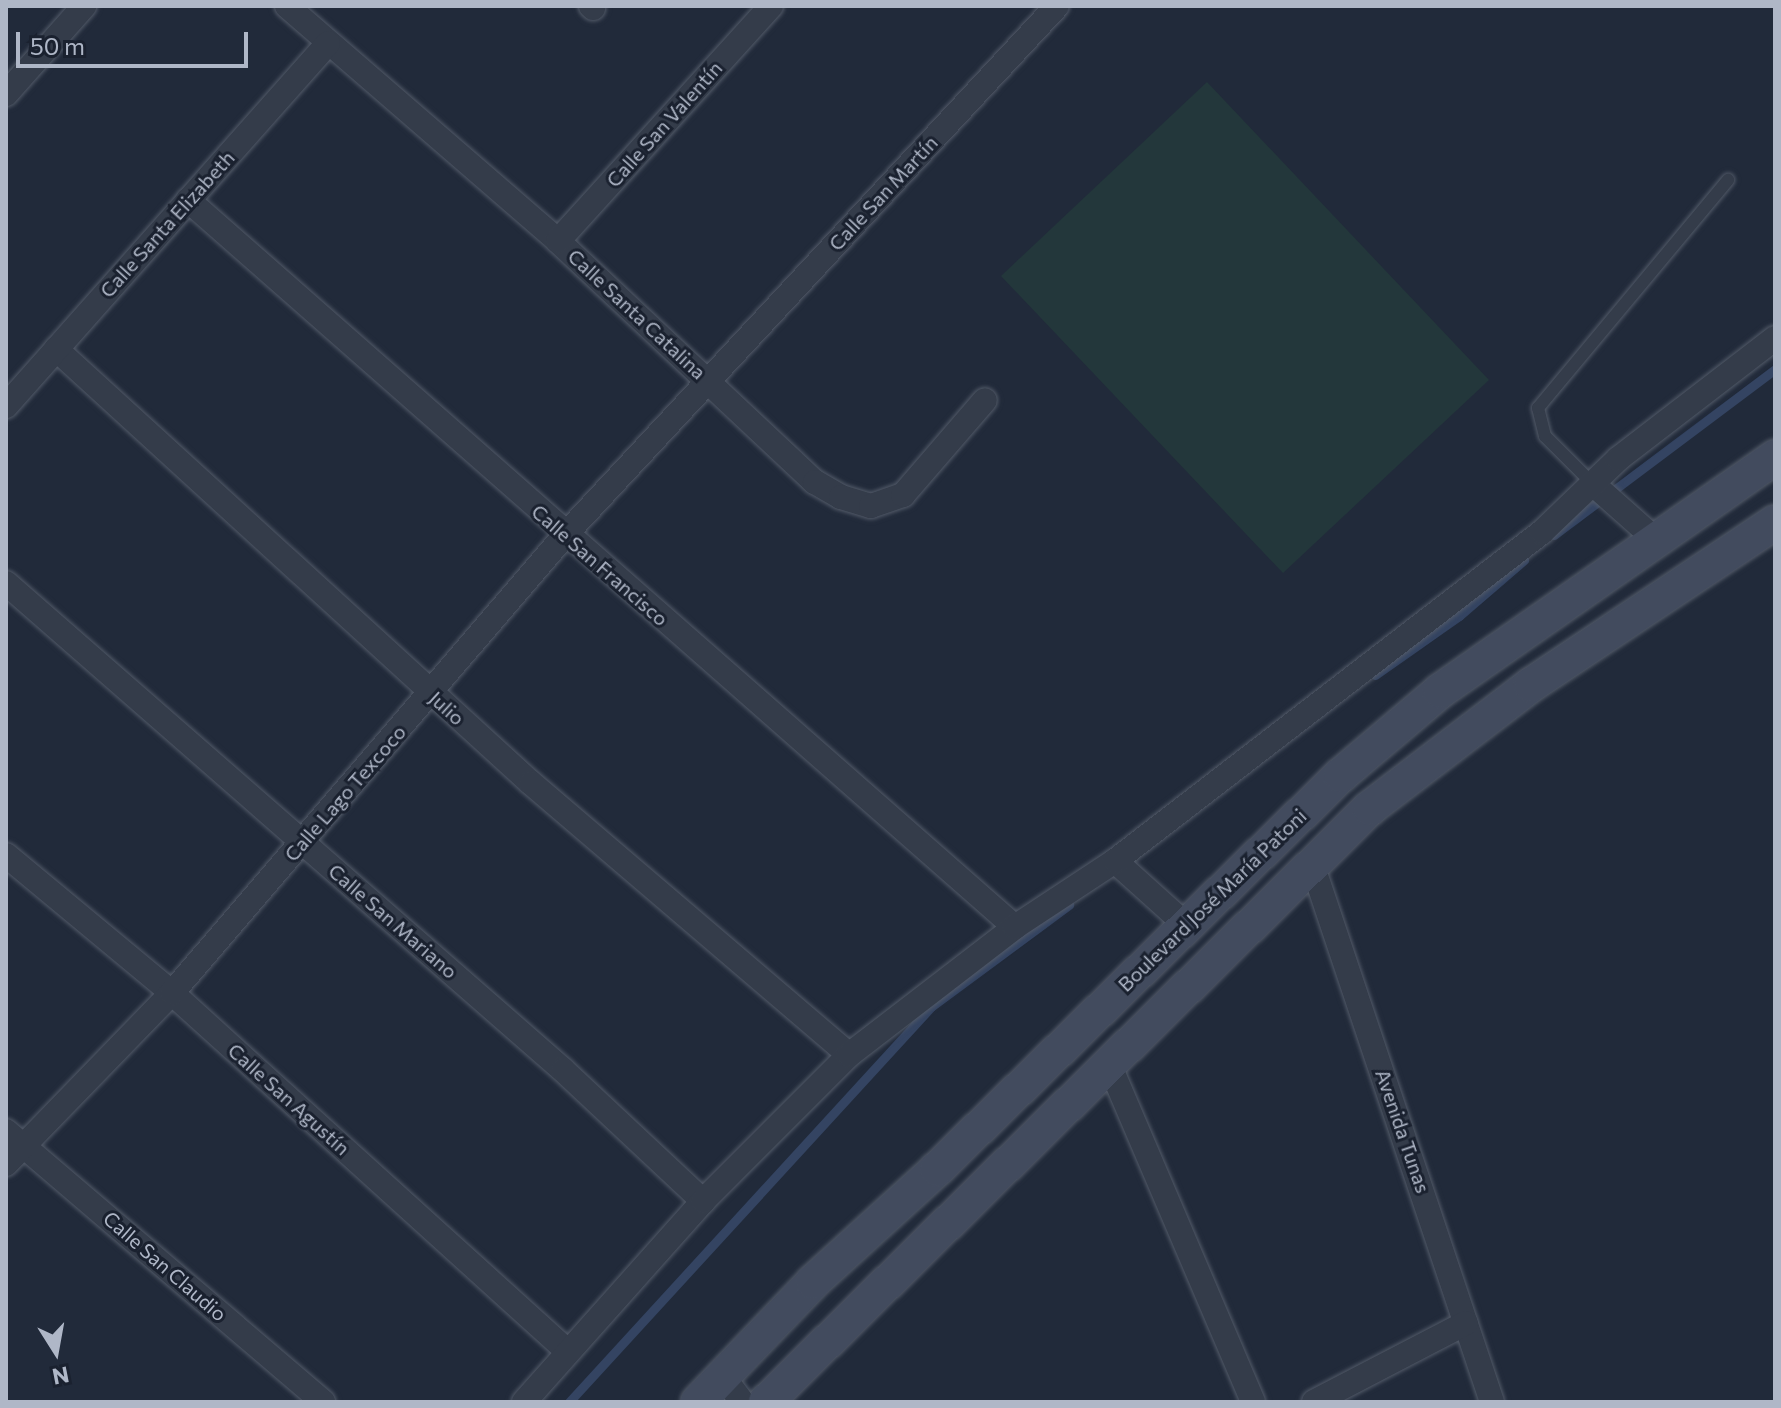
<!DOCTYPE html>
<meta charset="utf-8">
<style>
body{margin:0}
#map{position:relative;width:1781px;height:1408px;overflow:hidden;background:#212a3a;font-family:Commissioner,sans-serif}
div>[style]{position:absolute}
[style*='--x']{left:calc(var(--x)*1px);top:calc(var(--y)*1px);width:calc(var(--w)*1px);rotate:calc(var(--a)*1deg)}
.green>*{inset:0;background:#23373b}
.stream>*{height:9px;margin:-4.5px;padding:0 4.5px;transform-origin:4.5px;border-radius:4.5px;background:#344462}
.roads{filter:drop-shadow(0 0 2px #525a68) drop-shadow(0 0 2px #525a68)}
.service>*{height:12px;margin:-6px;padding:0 6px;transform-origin:6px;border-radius:6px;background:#343c4a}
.minor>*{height:24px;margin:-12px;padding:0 12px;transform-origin:12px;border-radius:12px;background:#343c4a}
.secondary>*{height:34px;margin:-17px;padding:0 17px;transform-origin:17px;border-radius:17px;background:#424b5e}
span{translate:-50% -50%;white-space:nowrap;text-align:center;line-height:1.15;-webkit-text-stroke:6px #1a212f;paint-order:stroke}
.street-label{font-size:20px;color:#afb7c7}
.frame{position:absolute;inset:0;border:8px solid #afb7c7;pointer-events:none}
.north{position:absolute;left:16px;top:1312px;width:80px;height:80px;-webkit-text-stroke:6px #1a212f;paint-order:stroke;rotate:169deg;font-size:22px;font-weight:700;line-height:32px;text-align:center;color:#afb7c7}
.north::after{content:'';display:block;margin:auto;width:28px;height:36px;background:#afb7c7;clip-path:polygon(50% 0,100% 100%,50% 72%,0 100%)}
.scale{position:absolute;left:16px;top:32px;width:232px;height:36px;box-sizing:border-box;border:4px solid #afb7c7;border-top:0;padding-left:10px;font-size:24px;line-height:28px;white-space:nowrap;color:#afb7c7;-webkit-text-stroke:6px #1a212f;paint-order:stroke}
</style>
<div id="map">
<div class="green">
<i style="clip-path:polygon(1207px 82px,1489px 380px,1283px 573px,1001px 276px)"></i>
</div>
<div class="stream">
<i style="--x:1554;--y:535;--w:276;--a:-36.9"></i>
<i style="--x:1375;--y:675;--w:103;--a:-35.1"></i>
<i style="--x:1459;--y:616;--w:86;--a:-40.7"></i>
<i style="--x:569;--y:1402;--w:536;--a:-47.5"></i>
<i style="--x:931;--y:1007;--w:172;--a:-36.5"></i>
</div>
<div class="roads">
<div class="service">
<i style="--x:1593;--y:484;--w:68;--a:-135"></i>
<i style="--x:1545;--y:436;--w:29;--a:-104"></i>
<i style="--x:1538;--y:408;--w:297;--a:-50.2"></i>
</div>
<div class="minor">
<i style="--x:287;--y:6;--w:359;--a:40.9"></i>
<i style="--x:558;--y:241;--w:352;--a:43.2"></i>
<i style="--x:815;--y:482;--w:30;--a:30"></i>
<i style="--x:841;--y:497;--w:31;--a:17"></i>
<i style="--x:871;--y:506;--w:34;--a:-19"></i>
<i style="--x:903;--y:495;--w:125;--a:-49.2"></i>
<i style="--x:591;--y:6;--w:3;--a:45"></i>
<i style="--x:6;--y:94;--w:118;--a:-48.4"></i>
<i style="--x:188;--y:200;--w:1101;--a:41.32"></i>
<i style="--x:558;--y:241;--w:317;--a:-47.8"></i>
<i style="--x:56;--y:349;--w:643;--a:42.42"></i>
<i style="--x:531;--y:783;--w:418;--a:40.5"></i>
<i style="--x:6;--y:406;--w:485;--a:-48.4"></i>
<i style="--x:1593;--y:484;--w:83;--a:41.6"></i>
<i style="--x:6;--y:583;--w:740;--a:41.16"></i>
<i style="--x:563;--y:1070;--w:192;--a:43.1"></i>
<i style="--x:6;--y:855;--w:216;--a:39.7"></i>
<i style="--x:172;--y:993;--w:532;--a:42.18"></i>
<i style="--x:1115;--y:861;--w:96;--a:42"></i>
<i style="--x:1311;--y:861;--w:570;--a:71.5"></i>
<i style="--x:1109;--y:1064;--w:367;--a:66.9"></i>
<i style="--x:6;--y:1131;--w:417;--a:40.5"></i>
<i style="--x:6;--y:1164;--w:238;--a:-45.9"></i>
<i style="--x:172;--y:993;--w:604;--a:-49.37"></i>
<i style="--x:565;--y:535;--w:722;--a:-47.08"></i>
<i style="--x:722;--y:1375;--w:34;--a:53"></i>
<i style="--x:524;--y:1402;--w:269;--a:-48.3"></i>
<i style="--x:703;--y:1201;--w:206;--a:-45"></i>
<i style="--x:849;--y:1055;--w:210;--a:-37.6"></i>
<i style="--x:1015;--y:927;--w:120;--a:-33.4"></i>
<i style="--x:1115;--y:861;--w:539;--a:-37.61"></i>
<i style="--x:1542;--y:532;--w:105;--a:-43.8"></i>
<i style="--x:1618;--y:459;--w:198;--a:-37.6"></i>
<i style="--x:1314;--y:1402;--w:171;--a:-27.5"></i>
</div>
<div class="secondary">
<i style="--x:698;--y:1402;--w:166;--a:-46.2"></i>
<i style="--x:813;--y:1282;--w:168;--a:-42.3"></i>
<i style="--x:937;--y:1169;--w:564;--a:-44.28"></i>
<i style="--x:1341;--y:775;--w:130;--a:-40.3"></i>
<i style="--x:1440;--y:691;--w:409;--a:-34.9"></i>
<i style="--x:766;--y:1402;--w:847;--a:-44.52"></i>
<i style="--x:1370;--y:808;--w:203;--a:-37.4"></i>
<i style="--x:1531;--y:685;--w:293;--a:-33.7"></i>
</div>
</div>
<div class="street-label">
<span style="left:664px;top:124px;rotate:-48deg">Calle San Valentín</span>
<span style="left:883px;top:193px;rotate:-47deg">Calle San Martín</span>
<span style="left:167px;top:224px;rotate:-48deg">Calle Santa Elizabeth</span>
<span style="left:637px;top:314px;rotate:43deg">Calle Santa Catalina</span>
<span style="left:600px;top:565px;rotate:41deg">Calle San Francisco</span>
<span style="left:447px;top:708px;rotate:42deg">Julio</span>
<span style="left:345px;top:793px;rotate:-49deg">Calle Lago Texcoco</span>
<span style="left:1212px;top:900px;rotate:-44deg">Boulevard José María Patoni</span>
<span style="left:393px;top:921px;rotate:41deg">Calle San Mariano</span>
<span style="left:289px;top:1099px;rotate:42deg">Calle San Agustín</span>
<span style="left:1403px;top:1131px;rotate:71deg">Avenida Tunas</span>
<span style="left:165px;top:1266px;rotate:41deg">Calle San Claudio</span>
</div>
<div class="frame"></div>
<div class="north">N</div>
<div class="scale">50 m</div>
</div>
